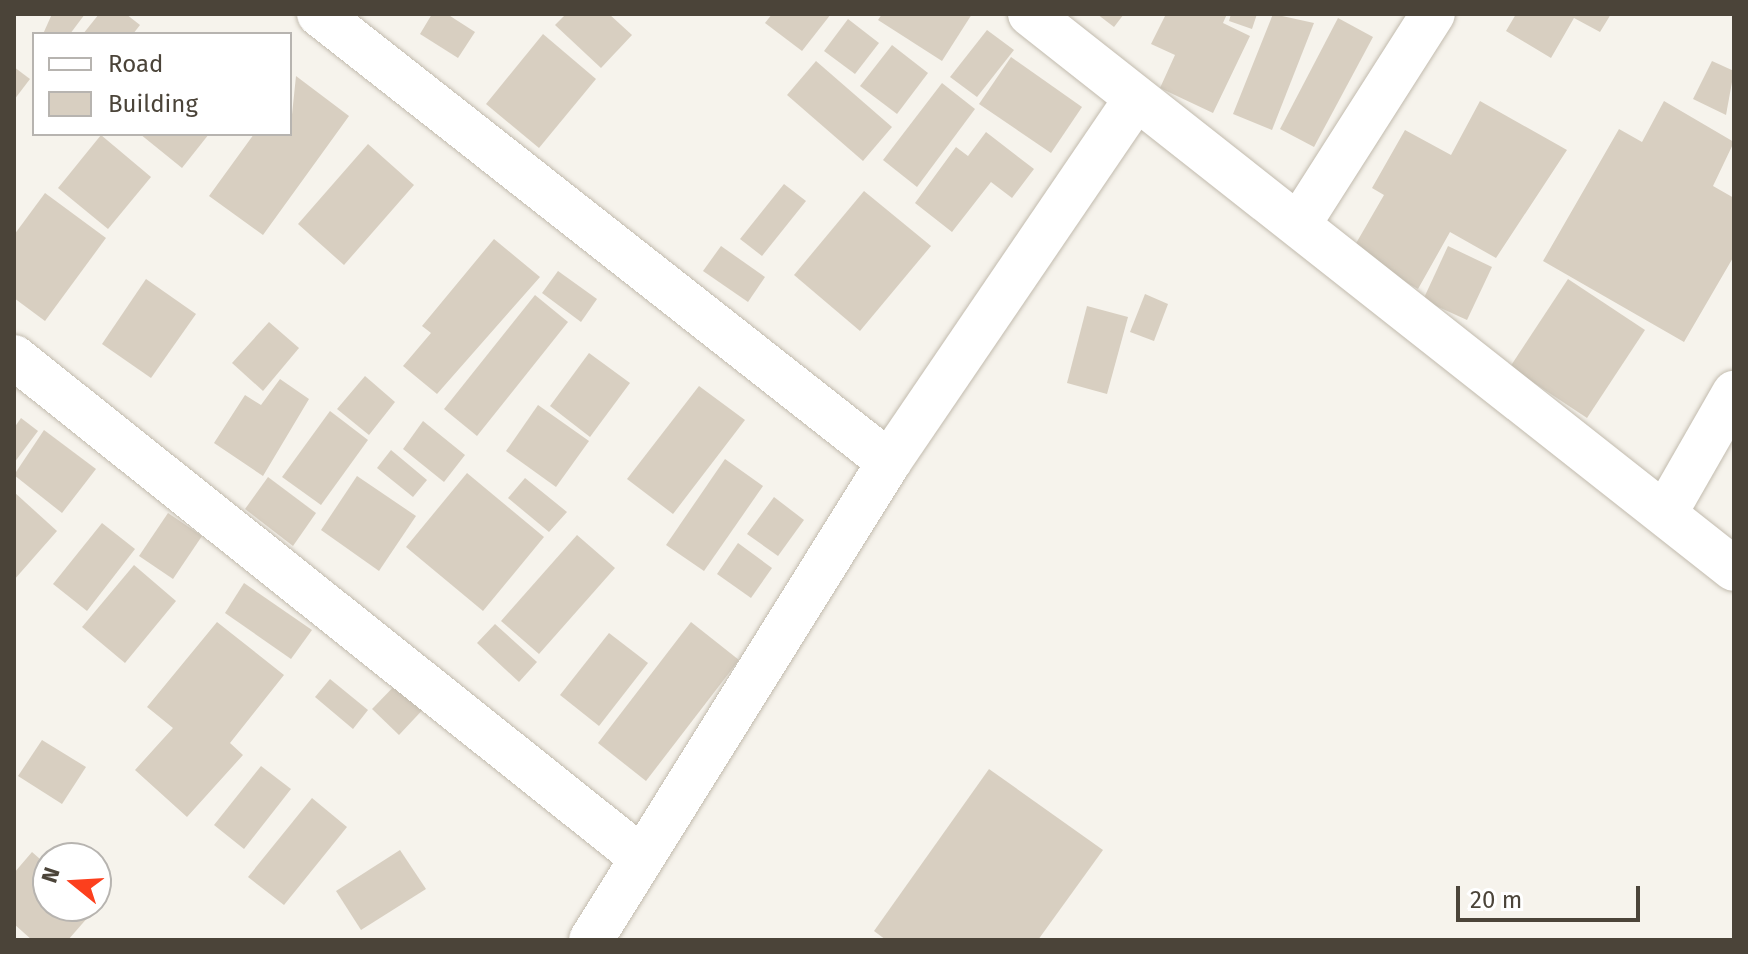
<!DOCTYPE html>
<style>
body{margin:0}
#map{position:relative;width:1748px;height:954px;overflow:hidden;background:#f6f3ec;font-family:"Fira Sans",sans-serif}
div>[style]{position:absolute}
[style*='--x']{left:calc(var(--x)*1px);top:calc(var(--y)*1px);width:calc(var(--w)*1px);rotate:calc(var(--a)*1deg)}
.building>*{inset:0;background:#d8cfc1}
.roads{filter:drop-shadow(0 0 2px #c2bbae) drop-shadow(0 0 2px #c2bbae)}
.minor>*{height:44px;margin:-22px;padding:0 22px;transform-origin:22px;border-radius:22px;background:#fff}
span{translate:-50% -50%;white-space:nowrap;text-align:center;line-height:1.15;-webkit-text-stroke:6px #fff;paint-order:stroke}
.frame{position:absolute;inset:0;border:16px solid #4b4439;pointer-events:none}
.legend{position:absolute;left:32px;top:32px;width:260px;height:104px;box-sizing:border-box;background:#fff;border:2px solid #b7b4b0;margin:0;padding:10px 14px;list-style:none;font-size:24px;color:#4b4439}
.legend li{display:flex;align-items:center;gap:16px;height:40px}
.legend b{width:40px;border:2px solid #b7b4b0}
.north{position:absolute;left:32px;top:842px;width:80px;height:80px;box-sizing:border-box;background:#fff;border:2px solid #b7b4b0;border-radius:50%;rotate:288deg;font-size:22px;font-weight:700;line-height:32px;text-align:center;color:#4b4439}
.north::after{content:'';display:block;margin:auto;width:28px;height:36px;background:#fc3f1d;clip-path:polygon(50% 0,100% 100%,50% 72%,0 100%)}
.scale{position:absolute;left:1456px;top:886px;width:184px;height:36px;box-sizing:border-box;border:4px solid #4b4439;border-top:0;padding-left:10px;font-size:24px;line-height:28px;white-space:nowrap;color:#4b4439;-webkit-text-stroke:6px #fff;paint-order:stroke}
</style>
<div id="map">
<div class="building">
<i style="clip-path:polygon(52px 14px,85px 14px,70px 34px,43px 34px)"></i>
<i style="clip-path:polygon(99px 14px,126px 14px,140px 25px,133px 34px,83px 34px)"></i>
<i style="clip-path:polygon(432px 14px,447px 14px,475px 32px,458px 58px,420px 34px)"></i>
<i style="clip-path:polygon(566px 14px,609px 14px,632px 35px,601px 68px,555px 25px)"></i>
<i style="clip-path:polygon(772px 14px,831px 14px,802px 51px,765px 23px)"></i>
<i style="clip-path:polygon(882px 14px,972px 14px,942px 61px,878px 20px)"></i>
<i style="clip-path:polygon(1097px 14px,1124px 14px,1114px 27px)"></i>
<i style="clip-path:polygon(1166px 14px,1227px 14px,1223px 23px,1250px 36px,1213px 113px,1160px 88px,1175px 55px,1151px 44px)"></i>
<i style="clip-path:polygon(1231px 14px,1257px 14px,1252px 29px,1229px 21px)"></i>
<i style="clip-path:polygon(1273px 14px,1314px 23px,1272px 130px,1233px 114px)"></i>
<i style="clip-path:polygon(1516px 14px,1611px 14px,1600px 32px,1574px 18px,1551px 58px,1506px 31px)"></i>
<i style="clip-path:polygon(1338px 18px,1373px 37px,1314px 147px,1280px 129px)"></i>
<i style="clip-path:polygon(848px 19px,879px 43px,855px 74px,824px 51px)"></i>
<i style="clip-path:polygon(987px 30px,1014px 50px,977px 97px,950px 77px)"></i>
<i style="clip-path:polygon(543px 34px,596px 79px,539px 148px,486px 104px)"></i>
<i style="clip-path:polygon(892px 45px,928px 73px,897px 114px,860px 86px)"></i>
<i style="clip-path:polygon(1011px 57px,1082px 107px,1051px 153px,979px 104px)"></i>
<i style="clip-path:polygon(816px 61px,892px 127px,863px 161px,787px 95px)"></i>
<i style="clip-path:polygon(1712px 61px,1734px 71px,1726px 115px,1693px 99px)"></i>
<i style="clip-path:polygon(14px 67px,30px 79px,14px 100px)"></i>
<i style="clip-path:polygon(296px 76px,349px 116px,263px 235px,209px 196px,254px 134px,290px 134px)"></i>
<i style="clip-path:polygon(942px 83px,975px 109px,917px 187px,883px 160px)"></i>
<i style="clip-path:polygon(1480px 101px,1567px 150px,1496px 258px,1450px 232px,1418px 289px,1351px 252px,1384px 195px,1372px 188px,1405px 130px,1451px 155px)"></i>
<i style="clip-path:polygon(1664px 101px,1734px 142px,1713px 186px,1734px 198px,1734px 256px,1684px 342px,1543px 261px,1619px 129px,1642px 142px)"></i>
<i style="clip-path:polygon(986px 132px,1034px 169px,1012px 198px,991px 182px,952px 232px,915px 203px,956px 147px,968px 156px)"></i>
<i style="clip-path:polygon(140px 134px,209px 134px,182px 168px)"></i>
<i style="clip-path:polygon(101px 135px,151px 177px,108px 229px,58px 188px)"></i>
<i style="clip-path:polygon(368px 144px,414px 185px,344px 265px,298px 224px)"></i>
<i style="clip-path:polygon(784px 184px,806px 201px,762px 256px,740px 239px)"></i>
<i style="clip-path:polygon(864px 191px,931px 246px,860px 331px,794px 275px)"></i>
<i style="clip-path:polygon(45px 193px,106px 238px,45px 321px,14px 298px,14px 235px)"></i>
<i style="clip-path:polygon(494px 239px,540px 277px,437px 394px,403px 366px,431px 333px,422px 326px)"></i>
<i style="clip-path:polygon(721px 246px,765px 277px,748px 302px,703px 271px)"></i>
<i style="clip-path:polygon(1448px 246px,1492px 267px,1467px 320px,1423px 300px)"></i>
<i style="clip-path:polygon(558px 271px,597px 299px,581px 322px,542px 293px)"></i>
<i style="clip-path:polygon(146px 279px,196px 314px,151px 378px,102px 344px)"></i>
<i style="clip-path:polygon(1568px 279px,1645px 330px,1587px 418px,1510px 367px)"></i>
<i style="clip-path:polygon(1145px 294px,1168px 304px,1154px 341px,1130px 332px)"></i>
<i style="clip-path:polygon(535px 295px,568px 322px,477px 436px,444px 409px)"></i>
<i style="clip-path:polygon(1087px 306px,1128px 317px,1107px 394px,1067px 383px)"></i>
<i style="clip-path:polygon(269px 322px,299px 348px,263px 391px,232px 363px)"></i>
<i style="clip-path:polygon(589px 353px,630px 383px,590px 437px,550px 406px)"></i>
<i style="clip-path:polygon(365px 376px,395px 402px,369px 435px,337px 409px)"></i>
<i style="clip-path:polygon(280px 379px,309px 399px,263px 476px,214px 443px,245px 395px,261px 405px)"></i>
<i style="clip-path:polygon(699px 386px,745px 420px,673px 514px,627px 479px)"></i>
<i style="clip-path:polygon(538px 405px,589px 441px,556px 487px,506px 451px)"></i>
<i style="clip-path:polygon(330px 411px,368px 440px,321px 505px,282px 477px)"></i>
<i style="clip-path:polygon(21px 418px,38px 431px,14px 463px,14px 428px)"></i>
<i style="clip-path:polygon(423px 421px,465px 455px,444px 482px,403px 449px)"></i>
<i style="clip-path:polygon(44px 430px,96px 469px,62px 513px,14px 475px)"></i>
<i style="clip-path:polygon(391px 450px,427px 480px,413px 497px,377px 468px)"></i>
<i style="clip-path:polygon(725px 459px,763px 486px,704px 571px,666px 545px)"></i>
<i style="clip-path:polygon(467px 473px,544px 537px,483px 611px,406px 547px)"></i>
<i style="clip-path:polygon(357px 476px,416px 516px,379px 571px,321px 530px)"></i>
<i style="clip-path:polygon(268px 477px,316px 513px,293px 546px,245px 509px)"></i>
<i style="clip-path:polygon(525px 478px,567px 512px,549px 532px,508px 498px)"></i>
<i style="clip-path:polygon(14px 492px,57px 531px,14px 580px)"></i>
<i style="clip-path:polygon(774px 497px,804px 520px,778px 556px,747px 534px)"></i>
<i style="clip-path:polygon(168px 513px,202px 536px,173px 579px,139px 556px)"></i>
<i style="clip-path:polygon(102px 523px,135px 549px,87px 611px,53px 584px)"></i>
<i style="clip-path:polygon(577px 535px,615px 568px,539px 654px,501px 621px)"></i>
<i style="clip-path:polygon(738px 543px,772px 568px,751px 598px,717px 574px)"></i>
<i style="clip-path:polygon(134px 565px,176px 601px,125px 663px,82px 627px)"></i>
<i style="clip-path:polygon(244px 583px,312px 630px,291px 659px,225px 613px)"></i>
<i style="clip-path:polygon(217px 622px,284px 675px,230px 743px,243px 755px,187px 817px,135px 770px,173px 728px,147px 707px)"></i>
<i style="clip-path:polygon(691px 622px,739px 660px,646px 781px,598px 743px)"></i>
<i style="clip-path:polygon(495px 624px,537px 662px,519px 682px,477px 643px)"></i>
<i style="clip-path:polygon(609px 633px,648px 663px,599px 726px,560px 695px)"></i>
<i style="clip-path:polygon(403px 677px,429px 703px,399px 735px,372px 709px)"></i>
<i style="clip-path:polygon(330px 679px,368px 710px,353px 729px,315px 697px)"></i>
<i style="clip-path:polygon(42px 740px,86px 767px,62px 804px,18px 776px)"></i>
<i style="clip-path:polygon(261px 766px,291px 789px,244px 849px,214px 825px)"></i>
<i style="clip-path:polygon(989px 769px,1103px 850px,1038px 940px,886px 940px,874px 931px)"></i>
<i style="clip-path:polygon(312px 798px,347px 827px,284px 905px,248px 877px)"></i>
<i style="clip-path:polygon(400px 850px,426px 889px,361px 930px,336px 891px)"></i>
<i style="clip-path:polygon(32px 852px,48px 866px,48px 906px,96px 908px,68px 940px,32px 940px,14px 924px,14px 873px)"></i>
</div>
<div class="roads">
<div class="minor">
<i style="--x:319;--y:14;--w:725;--a:38.17"></i>
<i style="--x:1030;--y:14;--w:896;--a:38.25"></i>
<i style="--x:1299;--y:224;--w:249;--a:-57.5"></i>
<i style="--x:14;--y:357;--w:803;--a:38.58"></i>
<i style="--x:1667;--y:510;--w:135;--a:-60.2"></i>
<i style="--x:591;--y:940;--w:563;--a:-58.06"></i>
<i style="--x:889;--y:462;--w:438;--a:-55.8"></i>
</div>
</div>
<div class="frame"></div>
<ul class="legend">
<li><b style="height:10px;background:#fff"></b>Road</li>
<li><b style="height:22px;background:#d8cfc1"></b>Building</li>
</ul>
<div class="north">N</div>
<div class="scale">20 m</div>
</div>
